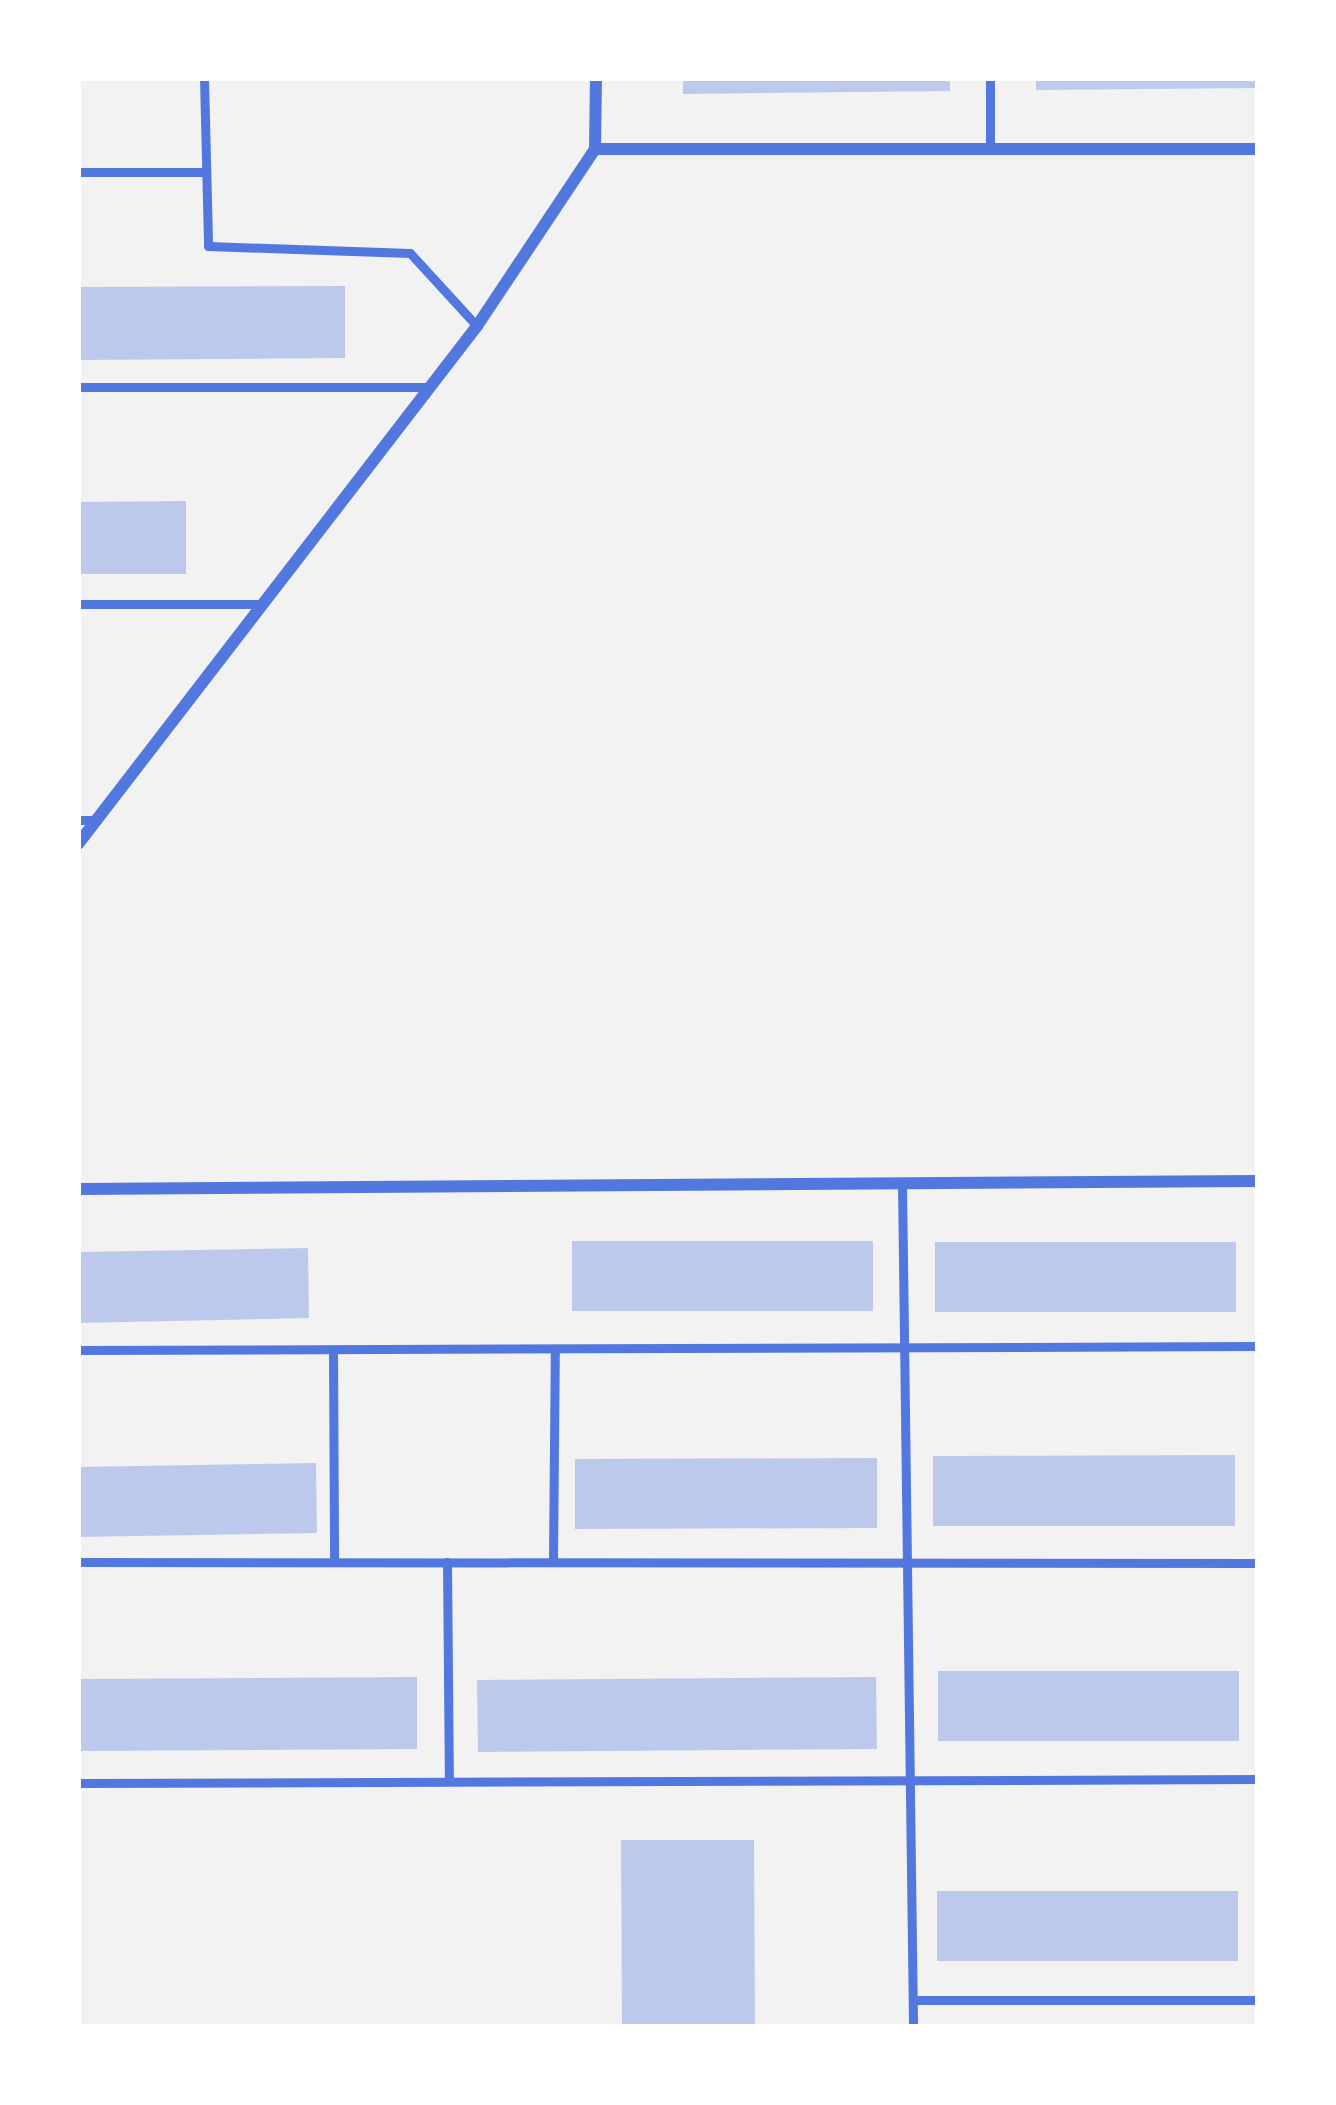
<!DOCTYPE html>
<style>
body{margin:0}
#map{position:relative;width:1336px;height:2105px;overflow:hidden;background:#f2f2f2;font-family:"Fira Sans Condensed",sans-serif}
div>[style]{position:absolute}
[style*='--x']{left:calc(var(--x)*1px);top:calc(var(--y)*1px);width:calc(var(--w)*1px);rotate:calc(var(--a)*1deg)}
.building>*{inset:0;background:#bdc9ec}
.service>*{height:9px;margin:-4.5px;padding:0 4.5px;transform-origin:4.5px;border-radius:4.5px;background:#5277de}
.minor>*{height:12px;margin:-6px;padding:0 6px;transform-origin:6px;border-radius:6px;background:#5277de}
span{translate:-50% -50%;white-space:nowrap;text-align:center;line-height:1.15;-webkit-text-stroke:9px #fff;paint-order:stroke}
.frame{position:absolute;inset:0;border:81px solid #fff;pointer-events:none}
</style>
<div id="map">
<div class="building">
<i style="clip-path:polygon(683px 78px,950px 78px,950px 91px,683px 94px)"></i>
<i style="clip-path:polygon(1036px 78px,1258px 78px,1258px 88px,1036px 90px)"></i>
<i style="clip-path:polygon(345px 286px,345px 358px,78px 360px,78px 287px)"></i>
<i style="clip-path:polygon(186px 501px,186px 574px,78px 574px,78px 502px)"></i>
<i style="clip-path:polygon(572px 1241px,873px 1241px,873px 1311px,572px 1311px)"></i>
<i style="clip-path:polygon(935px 1242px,1236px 1242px,1236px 1312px,935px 1312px)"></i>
<i style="clip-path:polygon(308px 1248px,309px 1318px,78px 1323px,78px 1252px)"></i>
<i style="clip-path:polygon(1235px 1455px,1235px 1526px,933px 1526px,933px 1456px)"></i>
<i style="clip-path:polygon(877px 1458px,877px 1528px,575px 1529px,575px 1459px)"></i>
<i style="clip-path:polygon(316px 1463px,317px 1533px,78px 1537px,78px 1467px)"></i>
<i style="clip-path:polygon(938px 1671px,1239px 1671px,1239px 1741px,938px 1741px)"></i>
<i style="clip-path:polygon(417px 1677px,417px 1749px,78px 1751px,78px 1679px)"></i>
<i style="clip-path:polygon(876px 1677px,877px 1749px,478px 1752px,477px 1680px)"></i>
<i style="clip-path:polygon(621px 1840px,754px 1840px,755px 2027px,622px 2027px)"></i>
<i style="clip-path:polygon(937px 1891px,1238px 1891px,1238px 1961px,937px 1961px)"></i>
</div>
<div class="service">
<i style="--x:204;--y:78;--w:168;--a:88.6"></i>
<i style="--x:208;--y:246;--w:202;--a:2"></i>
<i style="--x:410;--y:253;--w:99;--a:47.5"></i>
<i style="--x:990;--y:78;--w:70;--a:90"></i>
<i style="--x:78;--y:172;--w:128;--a:0"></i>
<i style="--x:78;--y:387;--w:352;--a:0"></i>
<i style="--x:78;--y:604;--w:185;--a:0"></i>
<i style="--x:78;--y:820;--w:19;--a:0"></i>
<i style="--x:902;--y:1183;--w:844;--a:89.25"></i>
<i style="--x:78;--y:1350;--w:1180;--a:-0.19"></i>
<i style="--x:333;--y:1350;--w:209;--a:89.7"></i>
<i style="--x:553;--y:1560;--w:211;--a:-89.5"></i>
<i style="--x:78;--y:1562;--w:1180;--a:0.05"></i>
<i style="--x:447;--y:1562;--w:219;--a:89.5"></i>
<i style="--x:78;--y:1783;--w:1180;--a:-0.19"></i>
<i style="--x:913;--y:2000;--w:345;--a:0"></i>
</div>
<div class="minor">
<i style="--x:595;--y:149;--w:663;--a:0"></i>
<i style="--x:78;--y:844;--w:654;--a:-52.39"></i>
<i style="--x:477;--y:326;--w:213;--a:-56.3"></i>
<i style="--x:595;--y:149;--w:71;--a:-89.2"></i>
<i style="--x:78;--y:1189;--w:1180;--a:-0.39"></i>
</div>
<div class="frame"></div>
</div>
